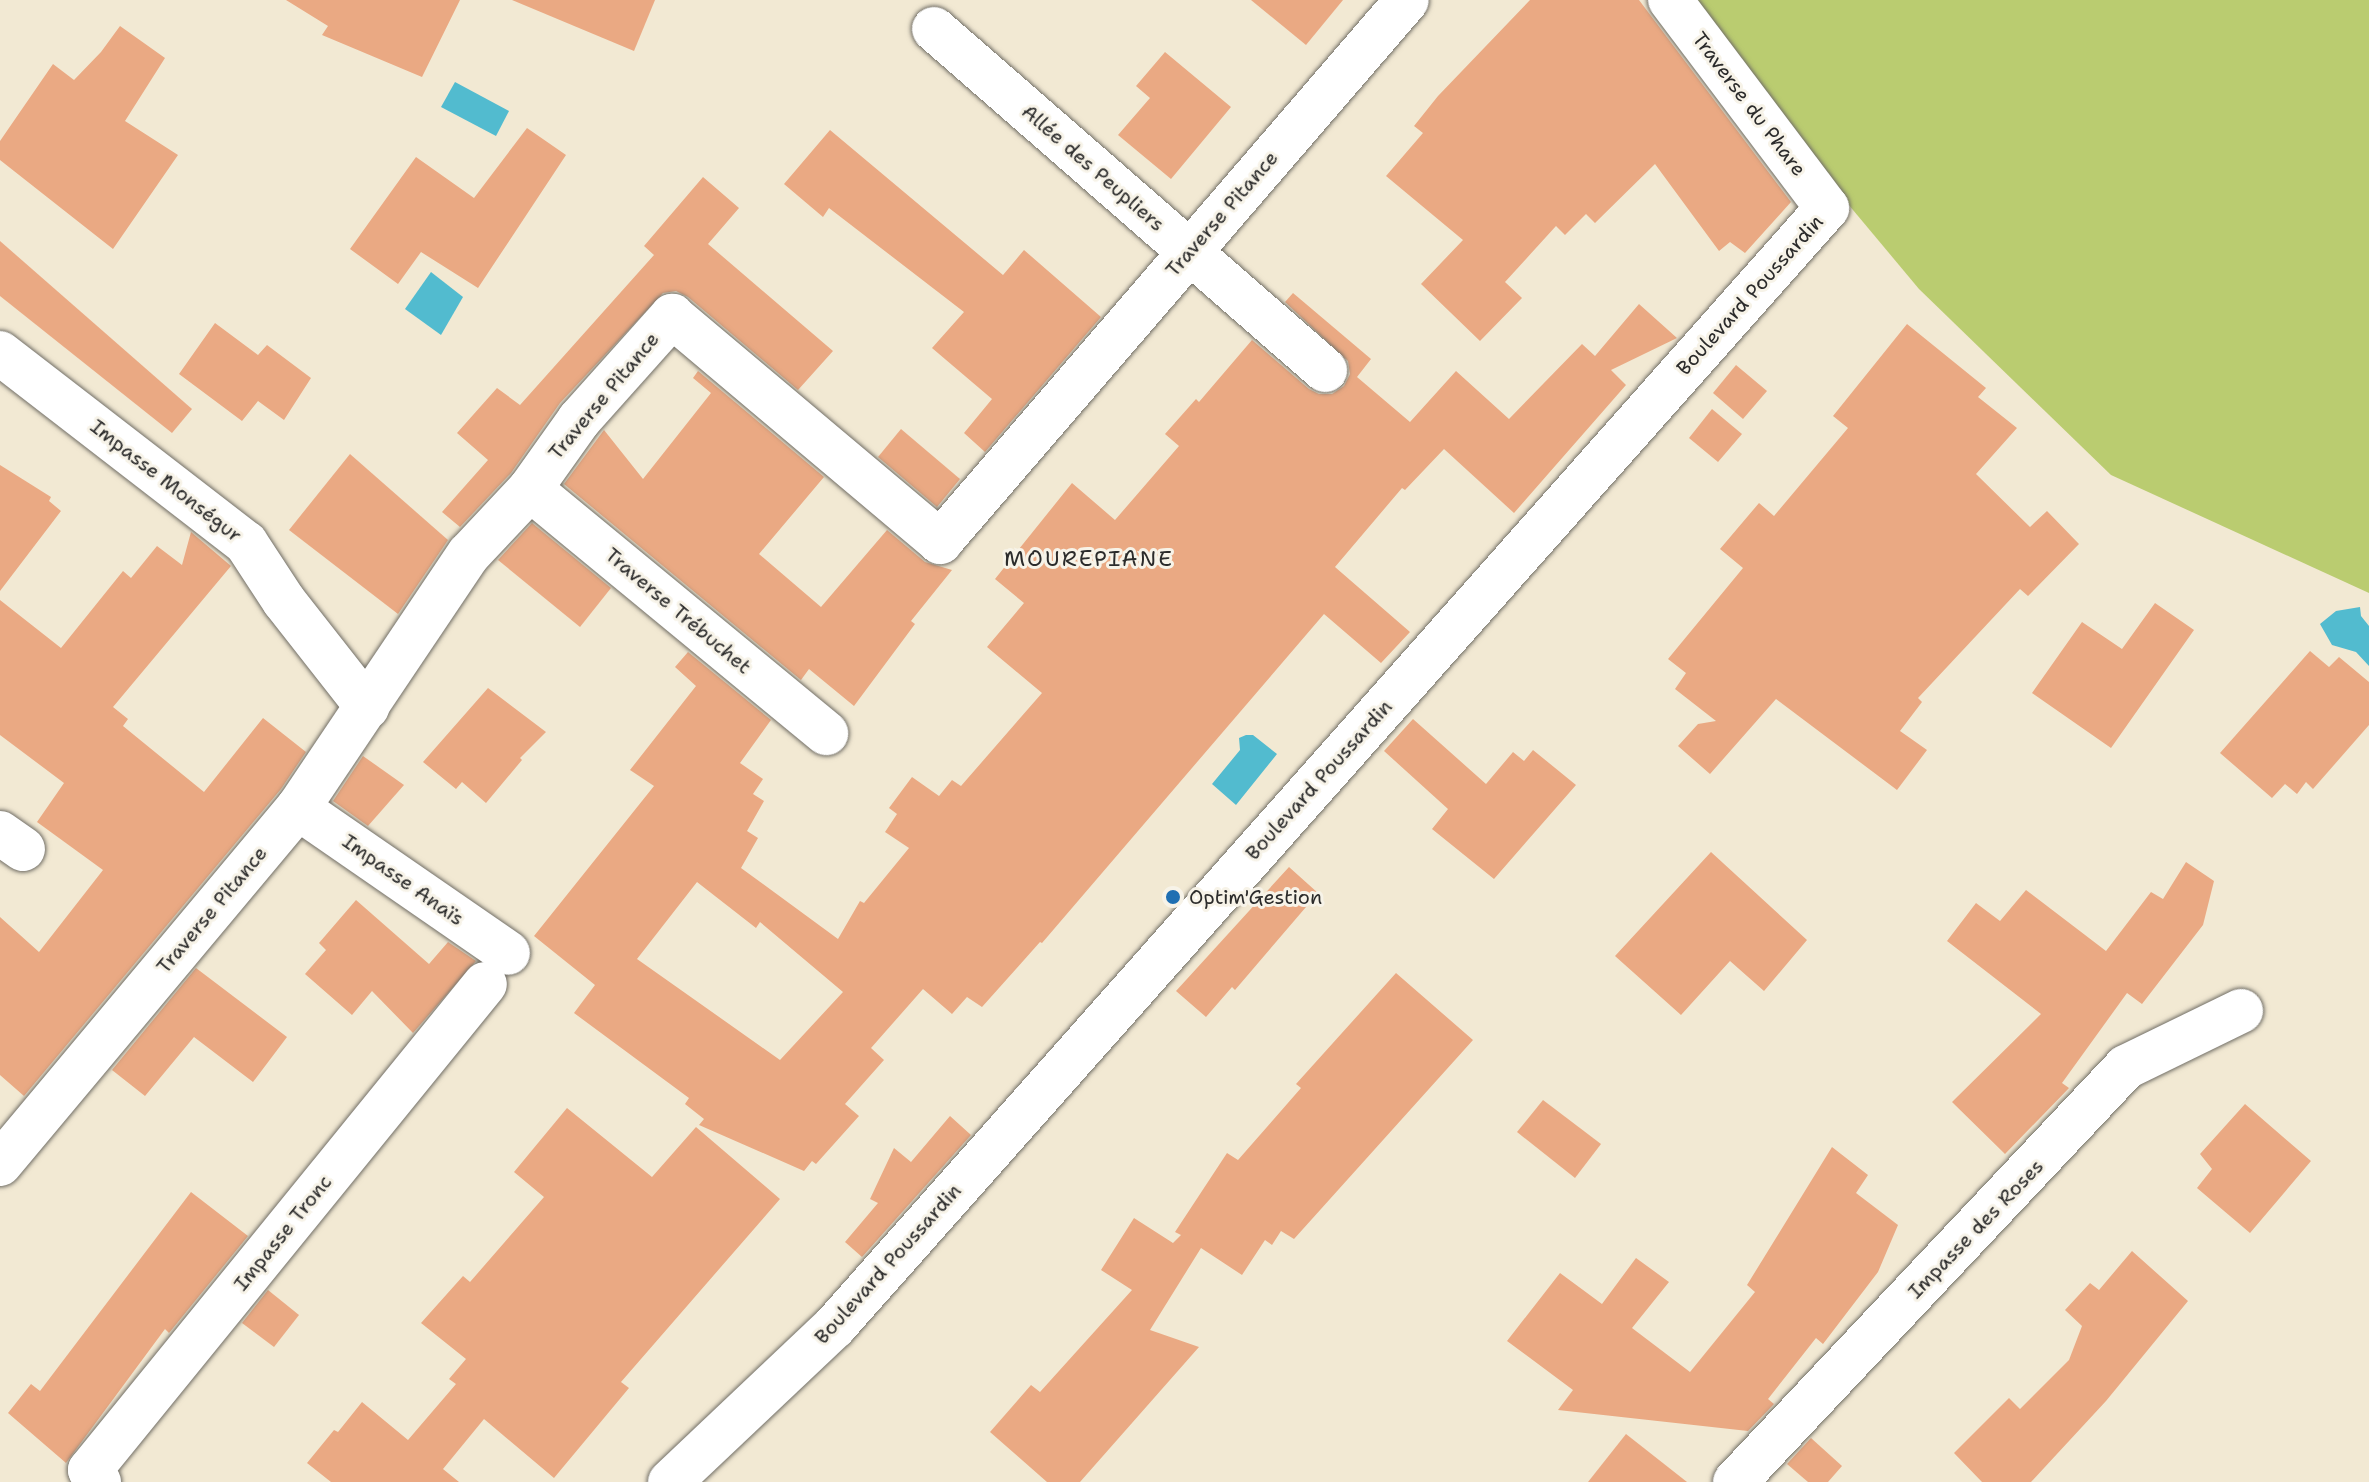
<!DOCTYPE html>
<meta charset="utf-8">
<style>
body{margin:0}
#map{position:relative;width:2369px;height:1482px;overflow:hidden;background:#f2e9d3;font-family:"Shantell Sans",sans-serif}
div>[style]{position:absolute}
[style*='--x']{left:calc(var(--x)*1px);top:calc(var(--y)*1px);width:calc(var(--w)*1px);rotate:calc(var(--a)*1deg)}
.green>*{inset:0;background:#bacc70}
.water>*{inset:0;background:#52bbcf}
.building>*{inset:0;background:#eaa983}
.roads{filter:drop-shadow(0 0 2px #716e66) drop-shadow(0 0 2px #716e66)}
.minor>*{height:44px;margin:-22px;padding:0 22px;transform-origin:22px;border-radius:22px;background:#fff}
.dots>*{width:22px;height:22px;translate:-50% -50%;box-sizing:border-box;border:4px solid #f7f3e8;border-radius:50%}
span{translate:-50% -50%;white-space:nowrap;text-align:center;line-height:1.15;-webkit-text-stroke:6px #f7f3e8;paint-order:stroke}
.street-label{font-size:20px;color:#2b2b2b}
.poi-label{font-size:20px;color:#2b2b2b}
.left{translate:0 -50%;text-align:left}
.neighbourhood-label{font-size:22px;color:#2b2b2b;letter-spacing:2px}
</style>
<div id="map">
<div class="green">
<i style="clip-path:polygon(1687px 0,2369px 0,2369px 593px,2111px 475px,1919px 289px,1762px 101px)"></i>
</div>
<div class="water">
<i style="clip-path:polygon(455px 82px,509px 111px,496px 136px,441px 107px)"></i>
<i style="clip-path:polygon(431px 272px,463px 297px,441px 335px,405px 309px)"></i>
<i style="clip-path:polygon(2360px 607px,2361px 616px,2369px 626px,2369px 666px,2356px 652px,2332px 645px,2320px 624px,2336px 611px)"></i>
<i style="clip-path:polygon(1246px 735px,1253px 735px,1277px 754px,1236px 805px,1212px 784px,1240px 750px,1239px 738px)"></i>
</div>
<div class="building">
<i style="clip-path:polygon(286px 0,460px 0,422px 77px,322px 35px,328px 26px)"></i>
<i style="clip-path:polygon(512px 0,655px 0,634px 51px)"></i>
<i style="clip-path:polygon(1251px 0,1343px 0,1306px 45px)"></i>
<i style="clip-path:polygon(1530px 0,1639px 0,1791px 202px,1745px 253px,1730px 242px,1719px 251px,1655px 164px,1595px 223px,1586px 214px,1565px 235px,1556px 226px,1505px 282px,1522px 298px,1480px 341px,1421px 284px,1463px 240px,1386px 176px,1423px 133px,1414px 126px,1438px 96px)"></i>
<i style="clip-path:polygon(120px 26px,165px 58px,125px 121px,178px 155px,113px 249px,0 160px,0 141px,53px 64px,74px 80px,101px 52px)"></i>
<i style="clip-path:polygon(1165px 52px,1231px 107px,1171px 179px,1118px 135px,1150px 98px,1136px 86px)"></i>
<i style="clip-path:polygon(527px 128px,566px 155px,478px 288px,421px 252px,398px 284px,350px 249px,416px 157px,474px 198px)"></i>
<i style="clip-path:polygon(830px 130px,1003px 275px,1024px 250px,1101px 317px,985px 452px,964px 433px,992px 399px,932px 348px,964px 312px,829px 208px,823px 217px,784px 184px)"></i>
<i style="clip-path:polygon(703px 177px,739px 208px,708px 244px,833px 351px,798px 390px,688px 297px,676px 291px,663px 293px,560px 403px,511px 473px,460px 527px,442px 512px,488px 460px,457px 433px,497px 388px,520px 405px,654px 255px,644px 246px)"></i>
<i style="clip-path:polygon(0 241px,192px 409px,172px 433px,0 296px)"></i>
<i style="clip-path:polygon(evenodd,1293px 293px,1371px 359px,1357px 377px,1410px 422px,1456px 371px,1509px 419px,1582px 344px,1595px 356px,1639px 304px,1677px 338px,1611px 370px,1626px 385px,1514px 513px,1444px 449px,1405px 490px,1402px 488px,1335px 567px,1410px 632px,1381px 663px,1324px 614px,1042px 943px,1040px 942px,982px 1007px,967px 997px,952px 1014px,923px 989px,871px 1048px,884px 1060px,845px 1104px,859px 1116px,816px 1164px,812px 1161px,804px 1171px,699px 1125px,704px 1119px,685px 1104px,689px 1098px,574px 1013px,595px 985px,534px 936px,654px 786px,630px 770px,696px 686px,675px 667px,688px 652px,771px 720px,740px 763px,763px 779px,753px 794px,764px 801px,747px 831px,758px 838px,741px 868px,838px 939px,860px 901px,864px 903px,909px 848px,885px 832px,897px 814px,889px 808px,912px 777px,939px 796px,952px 780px,961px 786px,1042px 693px,987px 647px,1024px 603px,995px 579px,1072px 483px,1115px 520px,1179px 446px,1165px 434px,1196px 399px,1199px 402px,1252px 340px,1309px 389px,1319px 394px,1332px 394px,1344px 386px,1350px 374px,1348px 361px,1285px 302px,1293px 293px,697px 882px,756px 928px,760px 922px,843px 992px,780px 1060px,637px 959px,697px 882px)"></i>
<i style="clip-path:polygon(215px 323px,258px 355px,267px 345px,311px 378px,284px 420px,258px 401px,242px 421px,179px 374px)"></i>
<i style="clip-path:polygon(1907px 324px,1986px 388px,1978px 397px,2017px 428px,1976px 474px,2030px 527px,2047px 511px,2079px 544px,2028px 596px,2020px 589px,1918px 698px,1922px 702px,1900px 731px,1927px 750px,1897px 790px,1776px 699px,1710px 774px,1678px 746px,1698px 724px,1716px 721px,1675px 689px,1686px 673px,1668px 659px,1743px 568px,1720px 549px,1759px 503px,1774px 516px,1848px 428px,1833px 416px)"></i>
<i style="clip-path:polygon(1736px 365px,1767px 391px,1743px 419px,1713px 393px)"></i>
<i style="clip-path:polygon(698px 371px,824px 477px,759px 554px,821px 607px,887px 530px,925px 562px,952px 570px,911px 621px,915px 624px,854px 706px,809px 669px,801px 680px,564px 484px,604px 430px,643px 479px,711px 393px,693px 378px)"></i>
<i style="clip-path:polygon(1712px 409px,1742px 434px,1718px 462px,1689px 438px)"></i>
<i style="clip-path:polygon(901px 429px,960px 479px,937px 507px,878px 457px)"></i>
<i style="clip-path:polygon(350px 454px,448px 540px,398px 614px,289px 530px)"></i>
<i style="clip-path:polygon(0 465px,51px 497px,49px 501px,61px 511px,0 591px)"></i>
<i style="clip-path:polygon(532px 523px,611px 588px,580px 627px,498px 560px)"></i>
<i style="clip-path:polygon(191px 532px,231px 566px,113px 707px,128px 719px,123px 726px,204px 792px,263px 718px,306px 752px,281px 789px,24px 1096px,0 1075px,0 917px,39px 952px,103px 870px,37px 822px,64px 783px,0 735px,0 600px,61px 648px,123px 571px,131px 578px,157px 546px,182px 565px)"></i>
<i style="clip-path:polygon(2155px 603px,2194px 630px,2111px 748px,2032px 693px,2082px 622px,2122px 649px)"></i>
<i style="clip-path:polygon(2310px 651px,2329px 667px,2339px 657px,2369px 682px,2369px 725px,2313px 789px,2306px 782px,2297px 794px,2285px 784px,2272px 798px,2220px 753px)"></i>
<i style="clip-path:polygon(488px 688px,546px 732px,520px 758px,522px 760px,486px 803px,462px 782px,456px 789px,423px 762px)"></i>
<i style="clip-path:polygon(1413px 719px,1486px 784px,1513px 752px,1524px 761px,1533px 750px,1576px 785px,1494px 879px,1432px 829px,1448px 809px,1384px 751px)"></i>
<i style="clip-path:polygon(363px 756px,404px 785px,368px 826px,333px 801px)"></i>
<i style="clip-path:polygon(1711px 852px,1807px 940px,1764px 991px,1730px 961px,1681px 1015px,1615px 956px)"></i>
<i style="clip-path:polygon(2186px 862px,2214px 881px,2203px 925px,2142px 1004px,2127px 993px,2062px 1083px,2069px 1088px,2005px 1154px,1952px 1102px,2041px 1014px,1947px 941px,1976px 903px,2000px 921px,2026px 890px,2106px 951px,2151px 892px,2163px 899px)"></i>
<i style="clip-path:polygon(1289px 867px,1318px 893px,1235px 990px,1232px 987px,1206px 1017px,1176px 991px)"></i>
<i style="clip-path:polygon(356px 900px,429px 964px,448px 942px,476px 961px,413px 1033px,372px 991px,352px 1015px,305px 974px,326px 950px,319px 943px)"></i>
<i style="clip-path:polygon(196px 968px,287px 1037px,253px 1082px,194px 1037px,145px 1096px,112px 1070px)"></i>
<i style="clip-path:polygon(1396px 973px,1473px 1040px,1294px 1239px,1281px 1231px,1272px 1245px,1265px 1240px,1242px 1275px,1201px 1248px,1150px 1330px,1199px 1347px,1080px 1482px,1047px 1482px,990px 1432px,1031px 1385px,1040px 1392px,1132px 1290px,1101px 1270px,1134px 1218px,1173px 1243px,1181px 1235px,1175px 1232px,1227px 1153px,1238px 1160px,1301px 1088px,1296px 1084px)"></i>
<i style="clip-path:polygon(1543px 1100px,1601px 1144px,1575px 1178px,1517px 1132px)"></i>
<i style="clip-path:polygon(2245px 1104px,2311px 1161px,2250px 1233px,2197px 1188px,2212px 1169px,2200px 1154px)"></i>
<i style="clip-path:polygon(567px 1108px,652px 1177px,696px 1127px,780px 1199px,621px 1382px,629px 1388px,554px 1478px,484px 1419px,443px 1469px,459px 1482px,331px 1482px,307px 1463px,334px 1430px,338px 1432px,362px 1402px,408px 1440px,456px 1384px,449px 1379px,466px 1359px,421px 1323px,463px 1276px,470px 1282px,544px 1197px,514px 1172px)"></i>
<i style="clip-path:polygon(950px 1116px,971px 1135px,862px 1257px,845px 1242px,878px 1203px,870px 1199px,894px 1148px,911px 1162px)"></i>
<i style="clip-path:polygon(1832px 1147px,1868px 1175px,1856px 1193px,1898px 1225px,1878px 1272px,1823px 1344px,1816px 1338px,1768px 1399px,1774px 1404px,1748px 1431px,1558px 1410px,1573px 1390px,1507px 1341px,1560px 1273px,1602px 1304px,1636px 1258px,1669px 1282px,1632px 1328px,1690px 1372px,1755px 1292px,1747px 1285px)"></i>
<i style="clip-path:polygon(191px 1192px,248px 1236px,169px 1333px,165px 1329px,66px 1463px,8px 1413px,31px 1384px,40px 1391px)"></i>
<i style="clip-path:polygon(2132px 1251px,2188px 1301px,2106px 1401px,2031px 1482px,1982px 1482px,1954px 1453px,2009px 1398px,2020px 1409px,2069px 1360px,2082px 1326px,2065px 1310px,2090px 1283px,2099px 1290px)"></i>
<i style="clip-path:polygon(268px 1290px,299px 1315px,274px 1347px,242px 1323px)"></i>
<i style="clip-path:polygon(1626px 1434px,1687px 1482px,1588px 1482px)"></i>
<i style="clip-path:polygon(1811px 1438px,1842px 1466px,1828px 1482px,1808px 1482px,1787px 1464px)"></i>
</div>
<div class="roads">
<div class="minor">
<i style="--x:934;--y:29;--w:519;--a:41.09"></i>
<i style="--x:0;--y:353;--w:311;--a:37.7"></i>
<i style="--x:246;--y:543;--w:69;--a:56.8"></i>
<i style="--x:284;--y:601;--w:135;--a:51.9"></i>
<i style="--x:530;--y:489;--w:384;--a:39.5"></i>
<i style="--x:298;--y:808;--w:255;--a:34.6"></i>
<i style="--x:0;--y:833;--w:28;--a:35"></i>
<i style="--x:0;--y:1164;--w:464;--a:-50.1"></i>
<i style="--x:298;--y:808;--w:306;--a:-56.1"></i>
<i style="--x:469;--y:554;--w:89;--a:-46.8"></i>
<i style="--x:530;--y:489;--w:85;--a:-54.6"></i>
<i style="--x:579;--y:420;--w:140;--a:-48.2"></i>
<i style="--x:672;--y:316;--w:351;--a:40.1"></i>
<i style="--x:940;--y:542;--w:715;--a:-49.25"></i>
<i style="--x:99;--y:1482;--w:15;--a:-127"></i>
<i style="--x:90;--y:1470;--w:626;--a:-50.9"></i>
<i style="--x:670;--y:1482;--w:226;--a:-43.4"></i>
<i style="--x:834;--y:1327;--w:1496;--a:-48.41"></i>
<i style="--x:1827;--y:208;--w:261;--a:-127"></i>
<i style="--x:1735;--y:1482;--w:570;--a:-46.71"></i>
<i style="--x:2126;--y:1067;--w:128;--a:-26"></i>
</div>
</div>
<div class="dots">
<i style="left:1173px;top:897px;background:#1f6fb2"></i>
</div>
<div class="street-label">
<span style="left:1749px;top:104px;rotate:53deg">Traverse du Phare</span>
<span style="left:1093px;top:168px;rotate:41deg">Allée des Peupliers</span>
<span style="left:1222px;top:214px;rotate:-49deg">Traverse Pitance</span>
<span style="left:1750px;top:295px;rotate:-48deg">Boulevard Poussardin</span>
<span style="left:604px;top:396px;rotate:-50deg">Traverse Pitance</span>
<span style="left:166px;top:481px;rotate:38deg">Impasse Monségur</span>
<span style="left:678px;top:611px;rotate:40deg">Traverse Trébuchet</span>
<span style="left:1319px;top:780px;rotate:-48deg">Boulevard Poussardin</span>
<span style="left:403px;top:880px;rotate:35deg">Impasse Anaïs</span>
<span style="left:212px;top:910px;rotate:-50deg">Traverse Pitance</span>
<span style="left:1976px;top:1229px;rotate:-46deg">Impasse des Roses</span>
<span style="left:283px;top:1233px;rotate:-51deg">Impasse Tronc</span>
<span style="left:888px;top:1264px;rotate:-48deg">Boulevard Poussardin</span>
</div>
<div class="poi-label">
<span class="left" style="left:1189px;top:897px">Optim'Gestion</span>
</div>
<div class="neighbourhood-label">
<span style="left:1089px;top:559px">MOUREPIANE</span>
</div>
</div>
